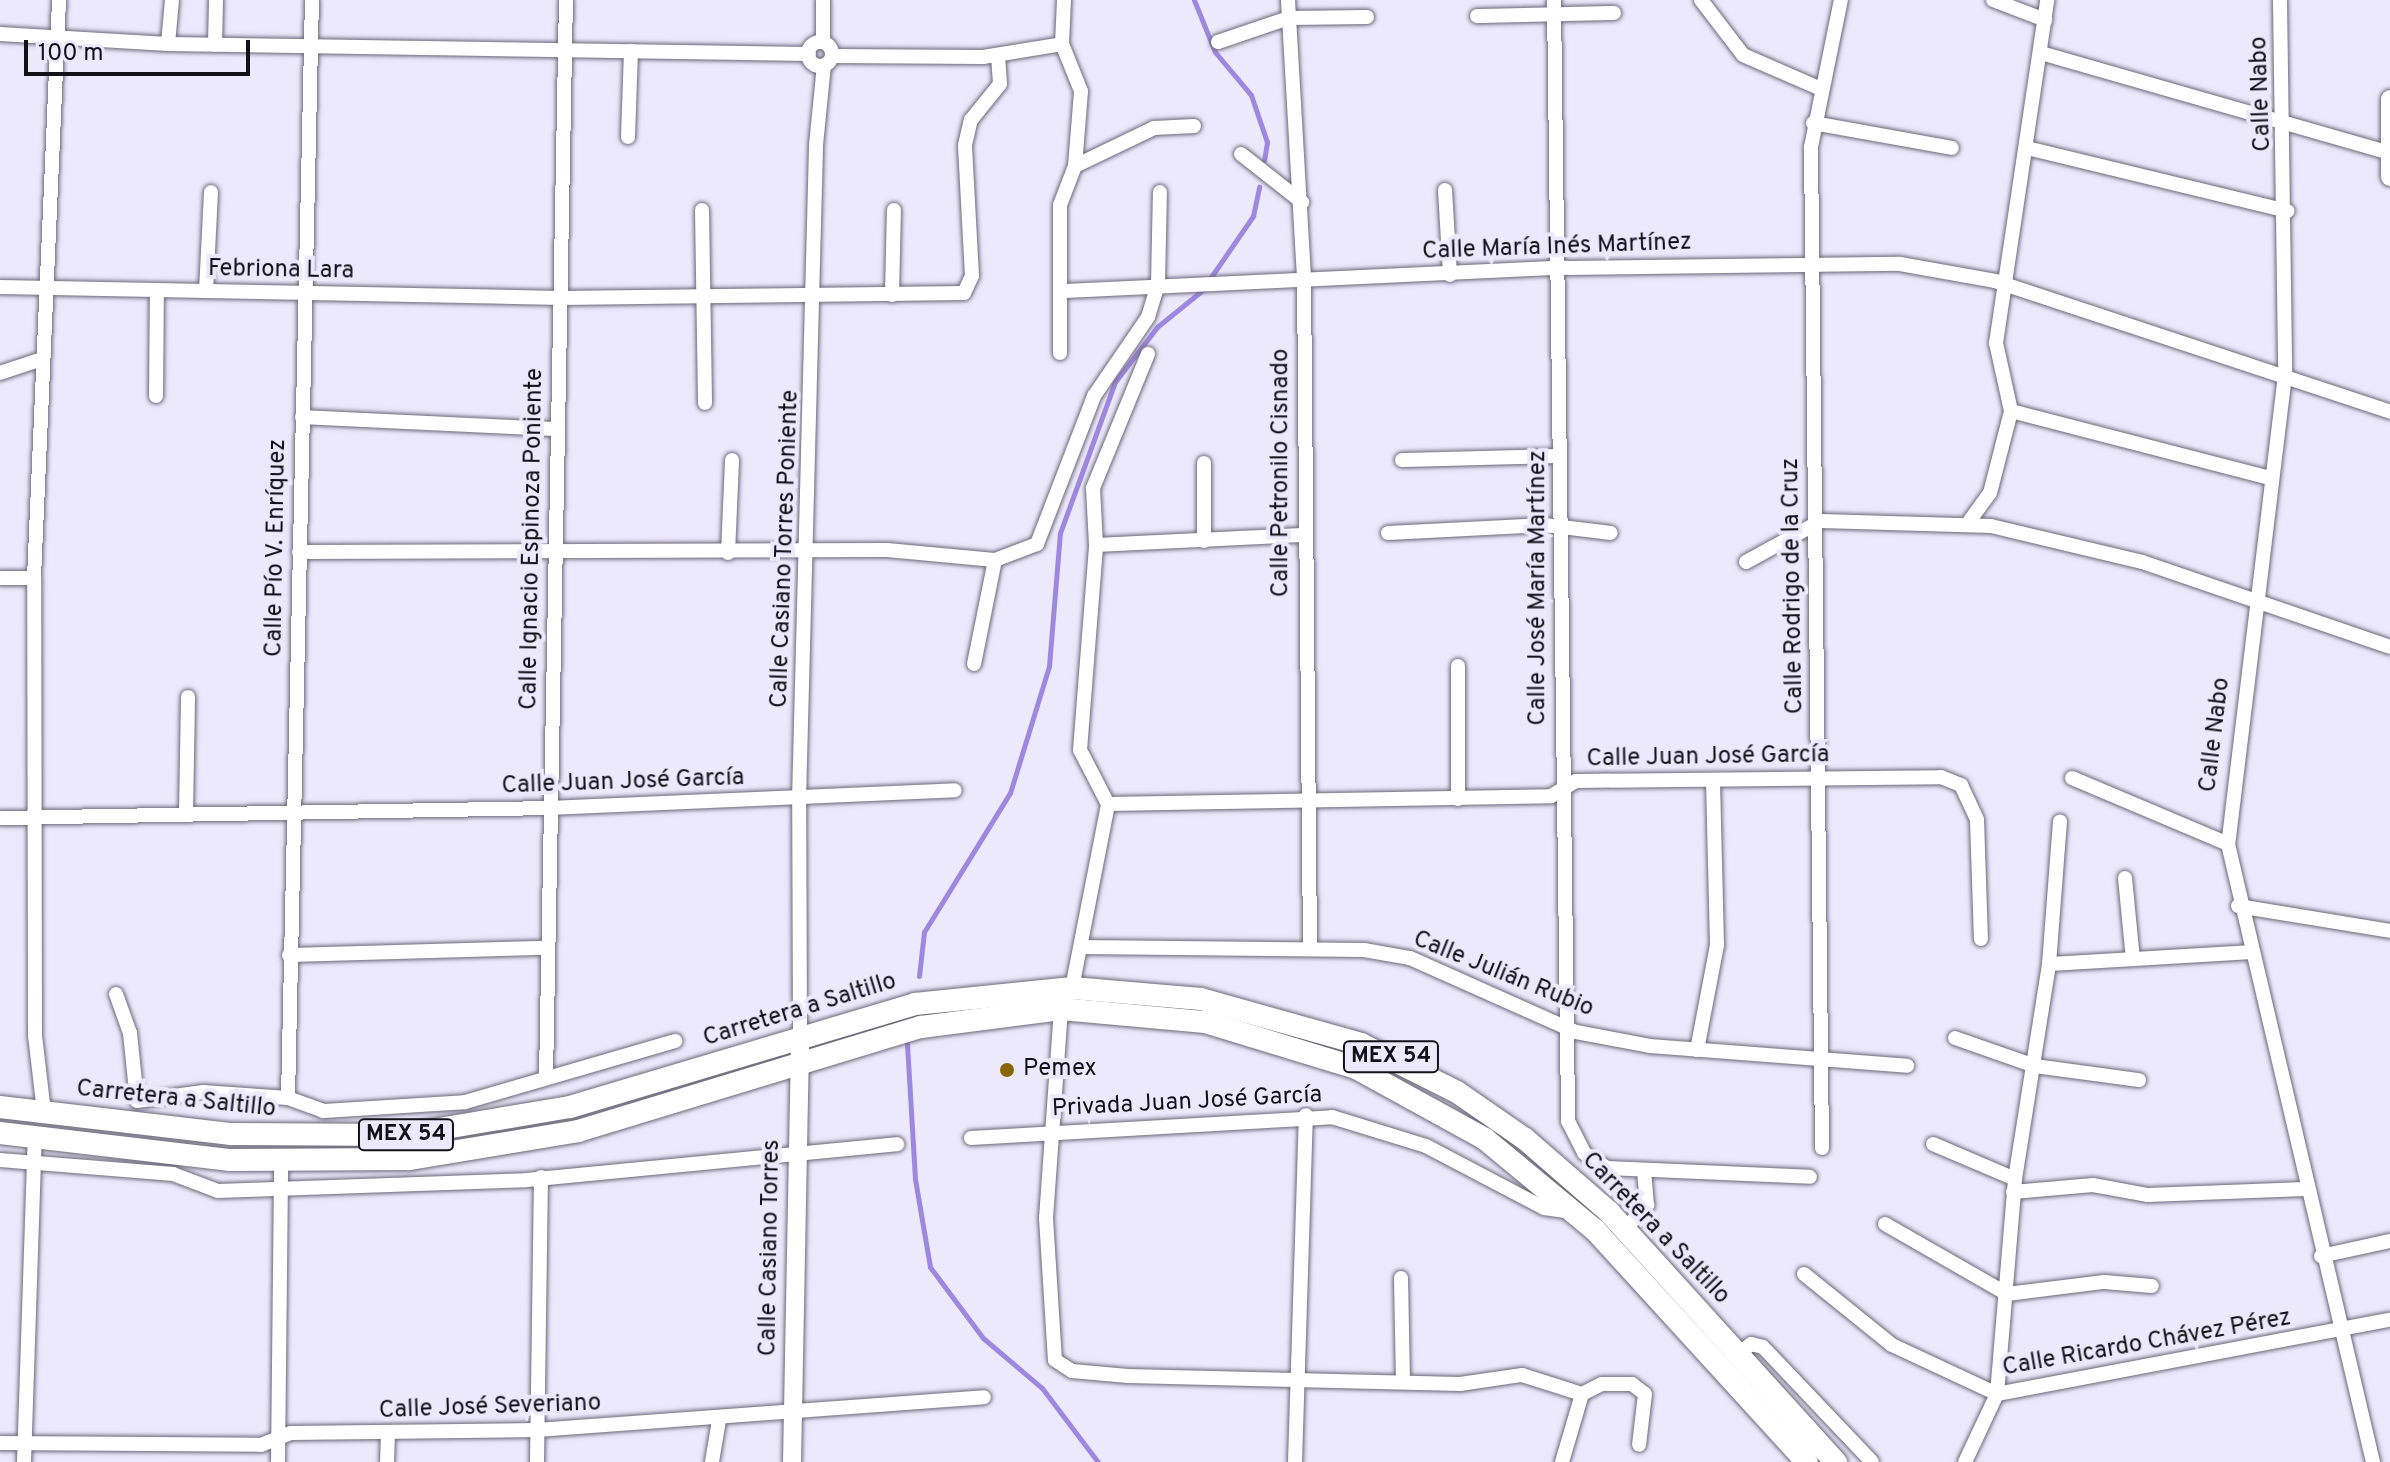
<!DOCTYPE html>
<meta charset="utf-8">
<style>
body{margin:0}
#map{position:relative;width:2390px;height:1462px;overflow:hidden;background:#ede9fd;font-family:Overpass,sans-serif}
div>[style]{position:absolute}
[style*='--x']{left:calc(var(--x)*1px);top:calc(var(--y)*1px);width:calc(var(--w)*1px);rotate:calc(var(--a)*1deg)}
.stream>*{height:5px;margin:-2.5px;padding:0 2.5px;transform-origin:2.5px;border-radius:2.5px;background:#9d88e0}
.roads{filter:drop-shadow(0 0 2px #6b6879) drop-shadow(0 0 2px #6b6879)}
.minor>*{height:14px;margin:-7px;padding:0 7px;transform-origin:7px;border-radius:7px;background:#fff}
.minor>.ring{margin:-7px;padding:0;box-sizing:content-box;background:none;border:14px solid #fff;border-radius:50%}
.tertiary>*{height:18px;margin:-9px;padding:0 9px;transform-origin:9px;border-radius:9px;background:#fff}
.primary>*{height:22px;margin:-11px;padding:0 11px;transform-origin:11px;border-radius:11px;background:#fff}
.dots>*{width:22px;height:22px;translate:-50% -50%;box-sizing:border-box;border:4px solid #ede9fd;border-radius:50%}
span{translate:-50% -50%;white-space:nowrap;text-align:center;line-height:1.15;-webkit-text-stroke:8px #ede9fd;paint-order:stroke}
.shield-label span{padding:2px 6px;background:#ede9fd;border:2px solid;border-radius:6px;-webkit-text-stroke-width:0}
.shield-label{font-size:22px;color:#121118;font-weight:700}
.street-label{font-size:24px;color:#121118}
.poi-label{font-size:24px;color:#121118}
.left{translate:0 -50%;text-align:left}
.scale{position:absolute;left:24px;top:40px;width:226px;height:36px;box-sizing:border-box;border:4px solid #121118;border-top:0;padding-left:10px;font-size:24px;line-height:28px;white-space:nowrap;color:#121118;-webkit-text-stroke:6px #ede9fd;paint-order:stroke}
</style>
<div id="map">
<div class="stream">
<i style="--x:1194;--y:0;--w:56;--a:68"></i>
<i style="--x:1215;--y:52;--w:56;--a:50.1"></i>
<i style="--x:1251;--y:95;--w:50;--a:71.2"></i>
<i style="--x:1267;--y:142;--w:18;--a:99"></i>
<i style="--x:1209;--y:280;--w:78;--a:-55.5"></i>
<i style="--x:1253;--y:216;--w:30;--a:-78"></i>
<i style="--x:919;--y:976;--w:44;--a:-83.5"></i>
<i style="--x:924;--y:932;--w:163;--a:-58.3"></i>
<i style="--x:1010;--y:793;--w:133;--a:-72.9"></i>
<i style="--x:1049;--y:666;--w:133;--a:-85.3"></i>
<i style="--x:1060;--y:533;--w:161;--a:-70"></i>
<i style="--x:1115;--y:382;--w:69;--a:-52.6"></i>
<i style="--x:1157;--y:327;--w:60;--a:-39"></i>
<i style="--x:907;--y:1044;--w:135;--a:86.6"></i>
<i style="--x:915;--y:1179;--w:89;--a:80.3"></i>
<i style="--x:930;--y:1267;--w:89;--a:53.3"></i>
<i style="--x:983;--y:1338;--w:77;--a:40.3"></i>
<i style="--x:1042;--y:1388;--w:93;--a:52.9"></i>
</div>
<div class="roads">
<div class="minor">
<i style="--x:1288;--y:0;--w:277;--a:86.7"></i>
<i style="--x:1304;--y:277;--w:669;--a:89.49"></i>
<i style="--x:1554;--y:0;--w:1121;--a:89.28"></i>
<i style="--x:1568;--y:1121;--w:36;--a:63"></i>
<i style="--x:1584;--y:1153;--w:27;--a:33"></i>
<i style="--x:1607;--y:1168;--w:203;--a:2.5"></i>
<i style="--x:1701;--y:0;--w:69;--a:52.6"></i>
<i style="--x:1743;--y:55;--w:83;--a:23.5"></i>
<i style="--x:1993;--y:0;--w:56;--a:21"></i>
<i style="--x:2280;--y:0;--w:375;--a:89.2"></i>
<i style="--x:2285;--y:375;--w:472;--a:96.9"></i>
<i style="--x:2228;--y:844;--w:635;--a:76.8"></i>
<i style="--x:1477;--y:16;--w:137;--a:-1.3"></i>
<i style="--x:0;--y:34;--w:168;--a:3.4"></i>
<i style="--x:168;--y:44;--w:641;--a:0.89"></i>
<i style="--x:823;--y:42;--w:42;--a:-90"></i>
<i style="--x:1218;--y:42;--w:75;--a:-18.7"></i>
<i style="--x:1289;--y:18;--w:78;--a:-0.7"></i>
<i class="ring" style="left:808px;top:42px;width:10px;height:10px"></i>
<i style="--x:168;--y:44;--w:44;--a:-84.8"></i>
<i style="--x:215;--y:45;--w:45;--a:-88.7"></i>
<i style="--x:2041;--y:53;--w:363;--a:16"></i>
<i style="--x:832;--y:56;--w:151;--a:0.4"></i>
<i style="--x:983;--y:57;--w:80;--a:-9.3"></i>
<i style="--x:1813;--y:123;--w:141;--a:10.2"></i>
<i style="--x:628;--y:137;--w:86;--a:-88"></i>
<i style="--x:2027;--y:148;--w:268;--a:13.6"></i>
<i style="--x:1241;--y:154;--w:78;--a:38.2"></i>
<i style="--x:1075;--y:166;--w:88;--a:-25.7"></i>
<i style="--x:1154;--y:128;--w:40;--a:-2.9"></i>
<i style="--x:1445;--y:190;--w:85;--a:86.6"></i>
<i style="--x:702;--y:210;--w:193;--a:89.1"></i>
<i style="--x:0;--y:287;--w:561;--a:1.12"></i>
<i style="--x:561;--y:298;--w:403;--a:-0.7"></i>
<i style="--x:964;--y:293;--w:19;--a:-65"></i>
<i style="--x:972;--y:276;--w:131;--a:-93.1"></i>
<i style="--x:965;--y:145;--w:26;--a:-77"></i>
<i style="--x:971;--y:120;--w:46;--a:-51.1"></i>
<i style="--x:1000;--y:84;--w:28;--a:-94"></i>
<i style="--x:206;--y:291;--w:99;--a:-87.1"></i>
<i style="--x:1065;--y:291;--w:493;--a:-2.7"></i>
<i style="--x:1557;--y:268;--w:343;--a:-0.7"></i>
<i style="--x:1900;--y:264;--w:97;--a:10.1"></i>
<i style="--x:1995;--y:281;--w:416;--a:18.3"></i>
<i style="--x:892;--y:295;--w:85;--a:-88.7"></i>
<i style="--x:1060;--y:353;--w:148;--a:-90"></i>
<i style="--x:1060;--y:205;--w:42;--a:-69"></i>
<i style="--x:1075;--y:166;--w:75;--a:-85.4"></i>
<i style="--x:1081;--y:91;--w:51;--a:-112"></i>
<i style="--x:1062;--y:44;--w:44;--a:-87.4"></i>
<i style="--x:0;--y:373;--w:41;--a:-18.4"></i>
<i style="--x:156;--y:396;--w:106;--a:-89.5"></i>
<i style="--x:2011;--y:411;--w:268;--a:14.5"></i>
<i style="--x:302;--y:417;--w:256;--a:2.7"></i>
<i style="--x:1402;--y:460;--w:158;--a:-1.5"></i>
<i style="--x:1204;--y:463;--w:78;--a:90"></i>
<i style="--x:1968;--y:523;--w:37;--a:-54"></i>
<i style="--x:1990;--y:493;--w:85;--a:-75.6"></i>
<i style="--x:2011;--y:411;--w:70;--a:-102.4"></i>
<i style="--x:1996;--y:343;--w:347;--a:-81.5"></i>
<i style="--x:1388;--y:533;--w:157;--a:-2.9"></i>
<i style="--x:1545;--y:525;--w:66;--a:6.9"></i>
<i style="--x:1096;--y:545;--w:206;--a:-2.8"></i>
<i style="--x:299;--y:552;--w:588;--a:-0.19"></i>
<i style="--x:887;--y:550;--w:108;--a:5.3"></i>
<i style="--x:728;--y:553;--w:93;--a:-87.5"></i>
<i style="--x:1746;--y:562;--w:85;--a:-28.7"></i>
<i style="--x:1821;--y:521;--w:170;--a:1.7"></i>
<i style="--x:1991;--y:526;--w:155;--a:13.4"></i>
<i style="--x:2142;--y:562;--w:262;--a:18.9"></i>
<i style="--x:0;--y:578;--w:34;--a:0"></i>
<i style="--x:974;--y:664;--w:106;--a:-78.6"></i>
<i style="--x:995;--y:560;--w:45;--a:-20.9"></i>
<i style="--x:1037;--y:544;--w:159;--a:-68.9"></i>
<i style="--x:1094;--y:396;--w:96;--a:-55.6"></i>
<i style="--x:1148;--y:317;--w:34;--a:-73"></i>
<i style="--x:1158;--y:284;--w:92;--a:-88.8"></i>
<i style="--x:1458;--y:666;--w:133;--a:90"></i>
<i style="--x:2072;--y:778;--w:169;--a:22.9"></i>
<i style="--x:1108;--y:804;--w:443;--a:-1"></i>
<i style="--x:1551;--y:796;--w:29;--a:-31"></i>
<i style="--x:1576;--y:781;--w:365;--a:-0.6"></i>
<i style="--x:1941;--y:777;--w:22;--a:22"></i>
<i style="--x:1961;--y:785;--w:38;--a:65"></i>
<i style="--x:1977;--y:820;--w:119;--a:88.1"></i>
<i style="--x:186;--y:813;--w:116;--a:-89"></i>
<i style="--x:0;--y:818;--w:550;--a:-1.04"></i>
<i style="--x:550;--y:808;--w:405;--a:-2.5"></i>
<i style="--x:2125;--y:878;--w:81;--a:84.4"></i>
<i style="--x:2238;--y:906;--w:154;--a:9.3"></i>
<i style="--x:1081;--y:947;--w:283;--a:0.6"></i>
<i style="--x:1364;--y:950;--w:47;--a:9.9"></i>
<i style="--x:1410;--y:958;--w:182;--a:24"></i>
<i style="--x:1576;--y:1032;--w:75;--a:10.7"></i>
<i style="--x:1650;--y:1046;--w:258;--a:4.4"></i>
<i style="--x:289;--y:955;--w:258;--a:-1.6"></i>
<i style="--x:2049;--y:964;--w:201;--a:-3.4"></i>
<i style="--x:1072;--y:988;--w:187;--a:-78.9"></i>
<i style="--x:1108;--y:804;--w:61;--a:-117.4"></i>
<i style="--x:1080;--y:750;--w:206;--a:-85.5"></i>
<i style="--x:1096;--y:545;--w:57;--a:-93"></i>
<i style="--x:1093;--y:488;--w:145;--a:-67.7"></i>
<i style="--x:116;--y:994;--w:41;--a:70.3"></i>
<i style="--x:130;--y:1033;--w:68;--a:84.1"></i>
<i style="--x:137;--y:1101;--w:67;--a:-7.8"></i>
<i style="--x:203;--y:1092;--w:85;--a:4"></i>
<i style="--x:288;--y:1098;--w:37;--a:20"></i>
<i style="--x:323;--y:1111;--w:142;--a:-3.6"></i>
<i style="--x:465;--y:1102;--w:219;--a:-16.2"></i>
<i style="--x:1061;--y:1009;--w:210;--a:94.1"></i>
<i style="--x:1046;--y:1218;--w:142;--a:86.4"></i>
<i style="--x:1055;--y:1360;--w:20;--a:33"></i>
<i style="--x:1072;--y:1371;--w:56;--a:5.1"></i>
<i style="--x:1128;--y:1376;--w:332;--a:1.4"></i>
<i style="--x:1460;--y:1384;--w:63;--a:-8.3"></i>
<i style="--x:1522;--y:1375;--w:63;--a:17.6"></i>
<i style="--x:800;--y:1035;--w:235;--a:-90.2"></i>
<i style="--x:799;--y:800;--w:655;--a:-88.51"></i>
<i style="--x:816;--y:145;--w:80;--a:-84.3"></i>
<i style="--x:1955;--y:1038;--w:85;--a:19.3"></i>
<i style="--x:2035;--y:1066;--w:105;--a:7.7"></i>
<i style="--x:1697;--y:1050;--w:107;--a:-79.2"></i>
<i style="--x:1717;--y:945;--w:165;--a:-91.4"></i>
<i style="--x:546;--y:1078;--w:1078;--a:-88.94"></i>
<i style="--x:288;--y:1098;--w:1098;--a:-88.75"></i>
<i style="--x:44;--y:1112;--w:78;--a:-96.7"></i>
<i style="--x:35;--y:1035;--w:457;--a:-90.1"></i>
<i style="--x:34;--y:578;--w:579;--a:-87.52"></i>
<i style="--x:971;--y:1138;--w:362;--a:-3.3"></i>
<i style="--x:1332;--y:1117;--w:98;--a:17.1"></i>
<i style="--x:1426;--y:1146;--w:133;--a:27.7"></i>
<i style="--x:1544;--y:1208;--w:27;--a:8"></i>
<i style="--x:1933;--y:1144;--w:89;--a:23.1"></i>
<i style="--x:1822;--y:1148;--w:1001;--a:-90.63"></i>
<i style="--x:1811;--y:147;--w:150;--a:-78.5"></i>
<i style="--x:0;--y:1160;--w:174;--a:4.6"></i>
<i style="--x:173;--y:1174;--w:48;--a:20.7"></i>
<i style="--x:218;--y:1191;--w:308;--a:-2"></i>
<i style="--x:526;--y:1180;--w:373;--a:-5.5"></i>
<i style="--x:2013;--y:1192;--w:80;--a:-5"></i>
<i style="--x:2093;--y:1185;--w:56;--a:10.3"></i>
<i style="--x:2148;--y:1195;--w:157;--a:-2.2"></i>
<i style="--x:1885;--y:1224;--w:141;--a:29.8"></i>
<i style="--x:2007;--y:1294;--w:98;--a:-7.1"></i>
<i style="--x:2104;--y:1282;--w:48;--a:4.8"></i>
<i style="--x:1625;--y:1229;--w:33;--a:-47"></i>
<i style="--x:1647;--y:1205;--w:35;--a:-95"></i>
<i style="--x:2321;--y:1256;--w:71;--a:-12.3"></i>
<i style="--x:1804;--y:1274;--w:113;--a:38.9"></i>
<i style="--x:1892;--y:1345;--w:116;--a:25"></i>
<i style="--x:1997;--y:1394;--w:400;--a:-10.7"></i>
<i style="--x:1401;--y:1278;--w:102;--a:88.9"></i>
<i style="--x:1737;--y:1355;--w:18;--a:-38"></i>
<i style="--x:1751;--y:1344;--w:12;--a:14"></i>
<i style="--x:1763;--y:1347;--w:158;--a:46.5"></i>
<i style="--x:0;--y:1443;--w:261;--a:0.4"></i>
<i style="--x:261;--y:1445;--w:32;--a:-22"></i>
<i style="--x:291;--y:1433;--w:246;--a:-0.7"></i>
<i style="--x:537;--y:1430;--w:448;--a:-4.2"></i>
<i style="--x:24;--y:1462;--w:325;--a:-88.1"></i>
<i style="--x:278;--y:1462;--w:301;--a:-89.4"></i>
<i style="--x:387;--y:1462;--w:26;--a:-88"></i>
<i style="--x:537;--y:1462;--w:285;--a:-89.2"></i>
<i style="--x:712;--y:1462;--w:43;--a:-80.5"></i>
<i style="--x:1295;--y:1462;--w:347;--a:-88.2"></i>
<i style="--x:1562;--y:1462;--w:71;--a:-73.6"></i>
<i style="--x:1582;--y:1394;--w:22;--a:-27"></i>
<i style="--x:1602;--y:1384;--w:30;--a:0"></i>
<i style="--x:1632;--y:1384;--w:16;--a:38"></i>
<i style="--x:1645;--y:1394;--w:51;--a:96.7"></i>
<i style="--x:1965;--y:1462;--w:75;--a:-64.8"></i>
<i style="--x:1997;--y:1394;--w:216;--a:-85.2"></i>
<i style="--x:2015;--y:1179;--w:218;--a:-81"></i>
<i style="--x:2049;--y:964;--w:143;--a:-85.6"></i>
</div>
<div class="tertiary">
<i style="--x:2390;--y:99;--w:78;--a:90"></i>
<i style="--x:792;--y:1462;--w:427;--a:-88.9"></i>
</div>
<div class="primary">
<i style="--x:0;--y:1107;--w:233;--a:6.7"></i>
<i style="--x:231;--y:1134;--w:173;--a:0.3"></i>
<i style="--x:404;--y:1135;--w:168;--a:-9.6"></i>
<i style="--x:570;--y:1107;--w:360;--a:-16.6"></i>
<i style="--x:915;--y:1004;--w:158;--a:-5.8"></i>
<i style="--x:1072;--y:988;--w:129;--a:4.9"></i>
<i style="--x:1201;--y:999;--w:166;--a:15.7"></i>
<i style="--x:1361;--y:1044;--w:107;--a:26.6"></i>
<i style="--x:1457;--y:1092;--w:83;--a:34.7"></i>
<i style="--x:1525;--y:1139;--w:111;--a:41"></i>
<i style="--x:1609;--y:1212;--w:338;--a:47.8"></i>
<i style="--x:0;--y:1133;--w:232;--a:6.7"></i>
<i style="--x:230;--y:1160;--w:179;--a:-0.3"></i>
<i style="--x:409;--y:1159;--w:171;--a:-9.4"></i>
<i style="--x:578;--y:1131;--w:358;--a:-16.9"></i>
<i style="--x:921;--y:1027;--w:141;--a:-7.3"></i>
<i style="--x:1061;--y:1009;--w:145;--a:5.2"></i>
<i style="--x:1205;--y:1022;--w:158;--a:16.9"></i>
<i style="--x:1356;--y:1068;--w:147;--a:28.8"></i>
<i style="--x:1485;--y:1139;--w:143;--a:39.6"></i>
<i style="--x:1595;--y:1230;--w:314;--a:47.6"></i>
</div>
</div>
<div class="dots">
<i style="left:1007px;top:1070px;background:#896503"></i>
</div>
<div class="shield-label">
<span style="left:1391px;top:1057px">MEX 54</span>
<span style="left:406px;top:1135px">MEX 54</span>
</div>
<div class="street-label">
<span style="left:2262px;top:94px;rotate:-92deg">Calle Nabo</span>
<span style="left:1557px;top:248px;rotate:-2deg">Calle María Inés Martínez</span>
<span style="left:281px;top:271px;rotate:1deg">Febriona Lara</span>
<span style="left:1282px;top:473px;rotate:-90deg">Calle Petronilo Cisnado</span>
<span style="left:533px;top:539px;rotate:-89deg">Calle Ignacio Espinoza Poniente</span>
<span style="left:277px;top:548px;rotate:-89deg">Calle Pío V. Enríquez</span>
<span style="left:786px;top:549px;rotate:-88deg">Calle Casiano Torres Poniente</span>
<span style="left:1794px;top:586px;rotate:-91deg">Calle Rodrigo de la Cruz</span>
<span style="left:1539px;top:588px;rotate:-90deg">Calle José María Martínez</span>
<span style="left:2216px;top:735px;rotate:-83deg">Calle Nabo</span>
<span style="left:1708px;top:758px;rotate:-1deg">Calle Juan José García</span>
<span style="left:623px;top:783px;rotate:-2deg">Calle Juan José García</span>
<span style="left:1503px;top:975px;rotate:22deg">Calle Julián Rubio</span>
<span style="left:800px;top:1011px;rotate:-17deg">Carretera a Saltillo</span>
<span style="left:176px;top:1100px;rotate:6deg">Carretera a Saltillo</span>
<span style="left:1187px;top:1103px;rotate:-3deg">Privada Juan José García</span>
<span style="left:1655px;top:1229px;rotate:46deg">Carretera a Saltillo</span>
<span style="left:771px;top:1248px;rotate:-89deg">Calle Casiano Torres</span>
<span style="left:2147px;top:1344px;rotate:-10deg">Calle Ricardo Chávez Pérez</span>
<span style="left:490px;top:1408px;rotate:-2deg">Calle José Severiano</span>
</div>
<div class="poi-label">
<span class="left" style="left:1023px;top:1070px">Pemex</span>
</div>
<div class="scale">100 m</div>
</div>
